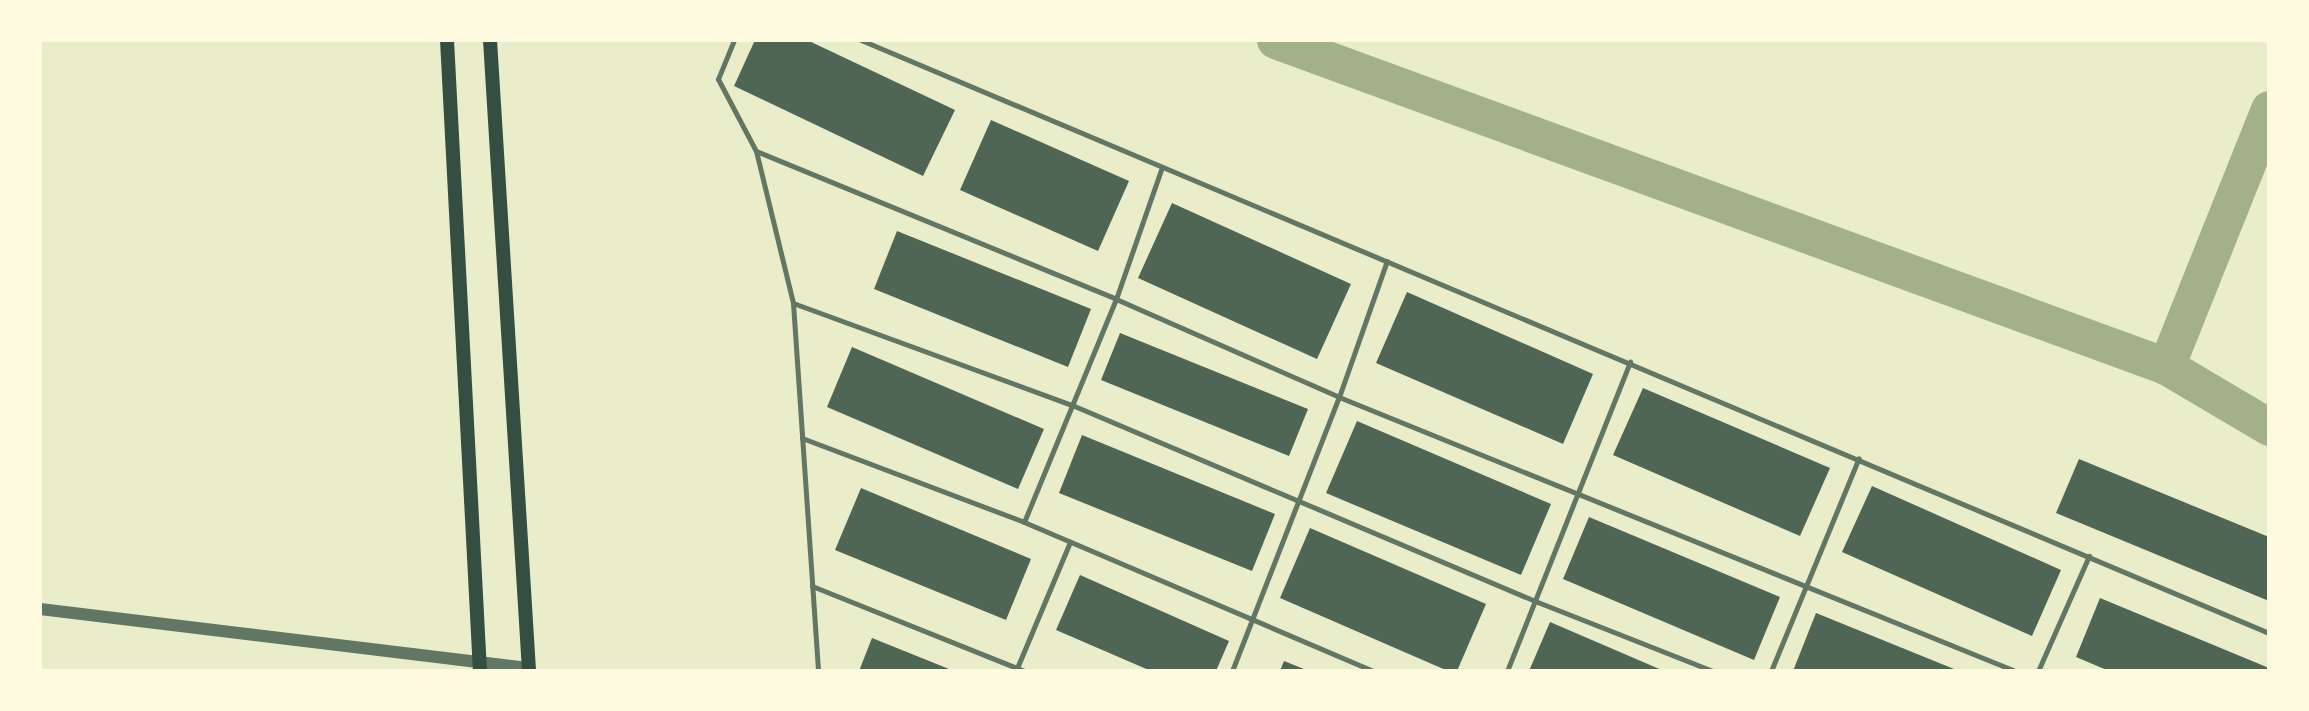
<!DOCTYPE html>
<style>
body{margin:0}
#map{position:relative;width:2309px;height:711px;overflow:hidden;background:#e9edc9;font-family:Jost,sans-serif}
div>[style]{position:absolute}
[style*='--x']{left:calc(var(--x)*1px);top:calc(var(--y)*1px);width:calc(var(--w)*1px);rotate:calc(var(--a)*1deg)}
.canal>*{height:37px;margin:-18.5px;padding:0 18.5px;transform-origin:18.5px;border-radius:18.5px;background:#a3b18a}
.building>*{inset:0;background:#4f6655}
.service>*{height:5px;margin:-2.5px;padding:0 2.5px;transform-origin:2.5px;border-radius:2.5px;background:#617663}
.tertiary>*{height:12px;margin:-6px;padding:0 6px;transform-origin:6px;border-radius:6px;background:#617663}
.secondary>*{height:14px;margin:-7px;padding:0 7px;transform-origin:7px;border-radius:7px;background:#344e41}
span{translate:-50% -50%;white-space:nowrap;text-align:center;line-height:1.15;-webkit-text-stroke:5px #fefae0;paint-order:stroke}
.frame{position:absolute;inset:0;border:42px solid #fefae0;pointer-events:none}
</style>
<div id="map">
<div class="canal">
<i style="--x:1275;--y:40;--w:949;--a:20.1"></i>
<i style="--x:2269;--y:109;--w:277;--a:111.8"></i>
<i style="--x:2166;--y:366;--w:120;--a:30.6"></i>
</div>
<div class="building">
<i style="clip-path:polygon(755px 40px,807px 40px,955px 110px,923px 176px,734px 86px)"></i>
<i style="clip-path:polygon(991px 120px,1129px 181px,1098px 251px,960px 190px)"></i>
<i style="clip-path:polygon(1172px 203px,1351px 284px,1317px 359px,1138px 278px)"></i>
<i style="clip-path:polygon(897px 231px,1091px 309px,1068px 367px,874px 289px)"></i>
<i style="clip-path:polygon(1407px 292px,1593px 374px,1563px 444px,1376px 363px)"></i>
<i style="clip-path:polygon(1120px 333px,1308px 409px,1289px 456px,1101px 380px)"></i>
<i style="clip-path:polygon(852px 347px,1044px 429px,1018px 489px,827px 407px)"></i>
<i style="clip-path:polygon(1643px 388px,1830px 468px,1800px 536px,1613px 455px)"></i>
<i style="clip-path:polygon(1357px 421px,1551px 504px,1521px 575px,1326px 493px)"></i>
<i style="clip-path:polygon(1082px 435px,1275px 514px,1252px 571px,1059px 493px)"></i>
<i style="clip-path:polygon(2079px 459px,2269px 537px,2269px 601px,2056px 513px)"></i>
<i style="clip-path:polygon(1872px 486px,2061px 570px,2032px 636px,1842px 552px)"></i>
<i style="clip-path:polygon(861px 488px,1031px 559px,1006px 620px,835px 550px)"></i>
<i style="clip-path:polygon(1589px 517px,1780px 597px,1754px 660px,1563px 579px)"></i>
<i style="clip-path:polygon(1310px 528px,1486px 604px,1457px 671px,1448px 671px,1280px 598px)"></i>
<i style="clip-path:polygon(1080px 575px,1229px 641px,1216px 671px,1151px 671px,1056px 630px)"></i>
<i style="clip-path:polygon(2100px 598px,2269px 668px,2269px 671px,2109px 671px,2076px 657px)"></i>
<i style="clip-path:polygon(1816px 613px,1959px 671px,1793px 671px)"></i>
<i style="clip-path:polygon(1550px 622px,1664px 671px,1529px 671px)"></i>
<i style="clip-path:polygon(872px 638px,954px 671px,859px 671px)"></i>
<i style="clip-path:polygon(1284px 661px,1309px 671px,1280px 671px)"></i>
</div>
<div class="service">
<i style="--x:734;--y:40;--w:42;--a:112.3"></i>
<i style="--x:718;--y:79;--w:81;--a:62.2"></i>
<i style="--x:756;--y:151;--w:156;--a:76.3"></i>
<i style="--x:793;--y:303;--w:369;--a:86.1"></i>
<i style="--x:861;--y:40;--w:1528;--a:22.84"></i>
<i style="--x:756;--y:151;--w:389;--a:22.3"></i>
<i style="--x:1116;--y:299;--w:244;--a:23.7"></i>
<i style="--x:1339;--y:397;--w:729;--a:22.06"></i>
<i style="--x:793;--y:303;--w:297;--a:20.1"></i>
<i style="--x:1072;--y:405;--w:503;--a:22.94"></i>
<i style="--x:1535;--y:601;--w:191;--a:21.5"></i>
<i style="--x:802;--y:438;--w:237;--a:20.7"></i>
<i style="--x:1024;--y:522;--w:379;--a:23.1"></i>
<i style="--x:1024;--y:522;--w:241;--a:-67.6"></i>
<i style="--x:1116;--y:299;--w:140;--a:-70.8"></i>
<i style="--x:812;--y:586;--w:229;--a:21.8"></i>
<i style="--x:1017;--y:668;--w:137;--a:-67.2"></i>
<i style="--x:1232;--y:671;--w:294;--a:-68.7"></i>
<i style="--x:1339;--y:397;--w:144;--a:-70.6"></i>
<i style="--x:1507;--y:671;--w:333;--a:-68.3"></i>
<i style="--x:1771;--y:671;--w:230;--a:-67.6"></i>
<i style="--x:2038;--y:671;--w:126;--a:-66.1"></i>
</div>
<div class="tertiary">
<i style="--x:40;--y:609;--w:493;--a:6.9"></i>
</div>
<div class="secondary">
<i style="--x:447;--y:40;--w:632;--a:87.01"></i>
<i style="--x:490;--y:40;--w:632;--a:86.46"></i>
</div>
<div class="frame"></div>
</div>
